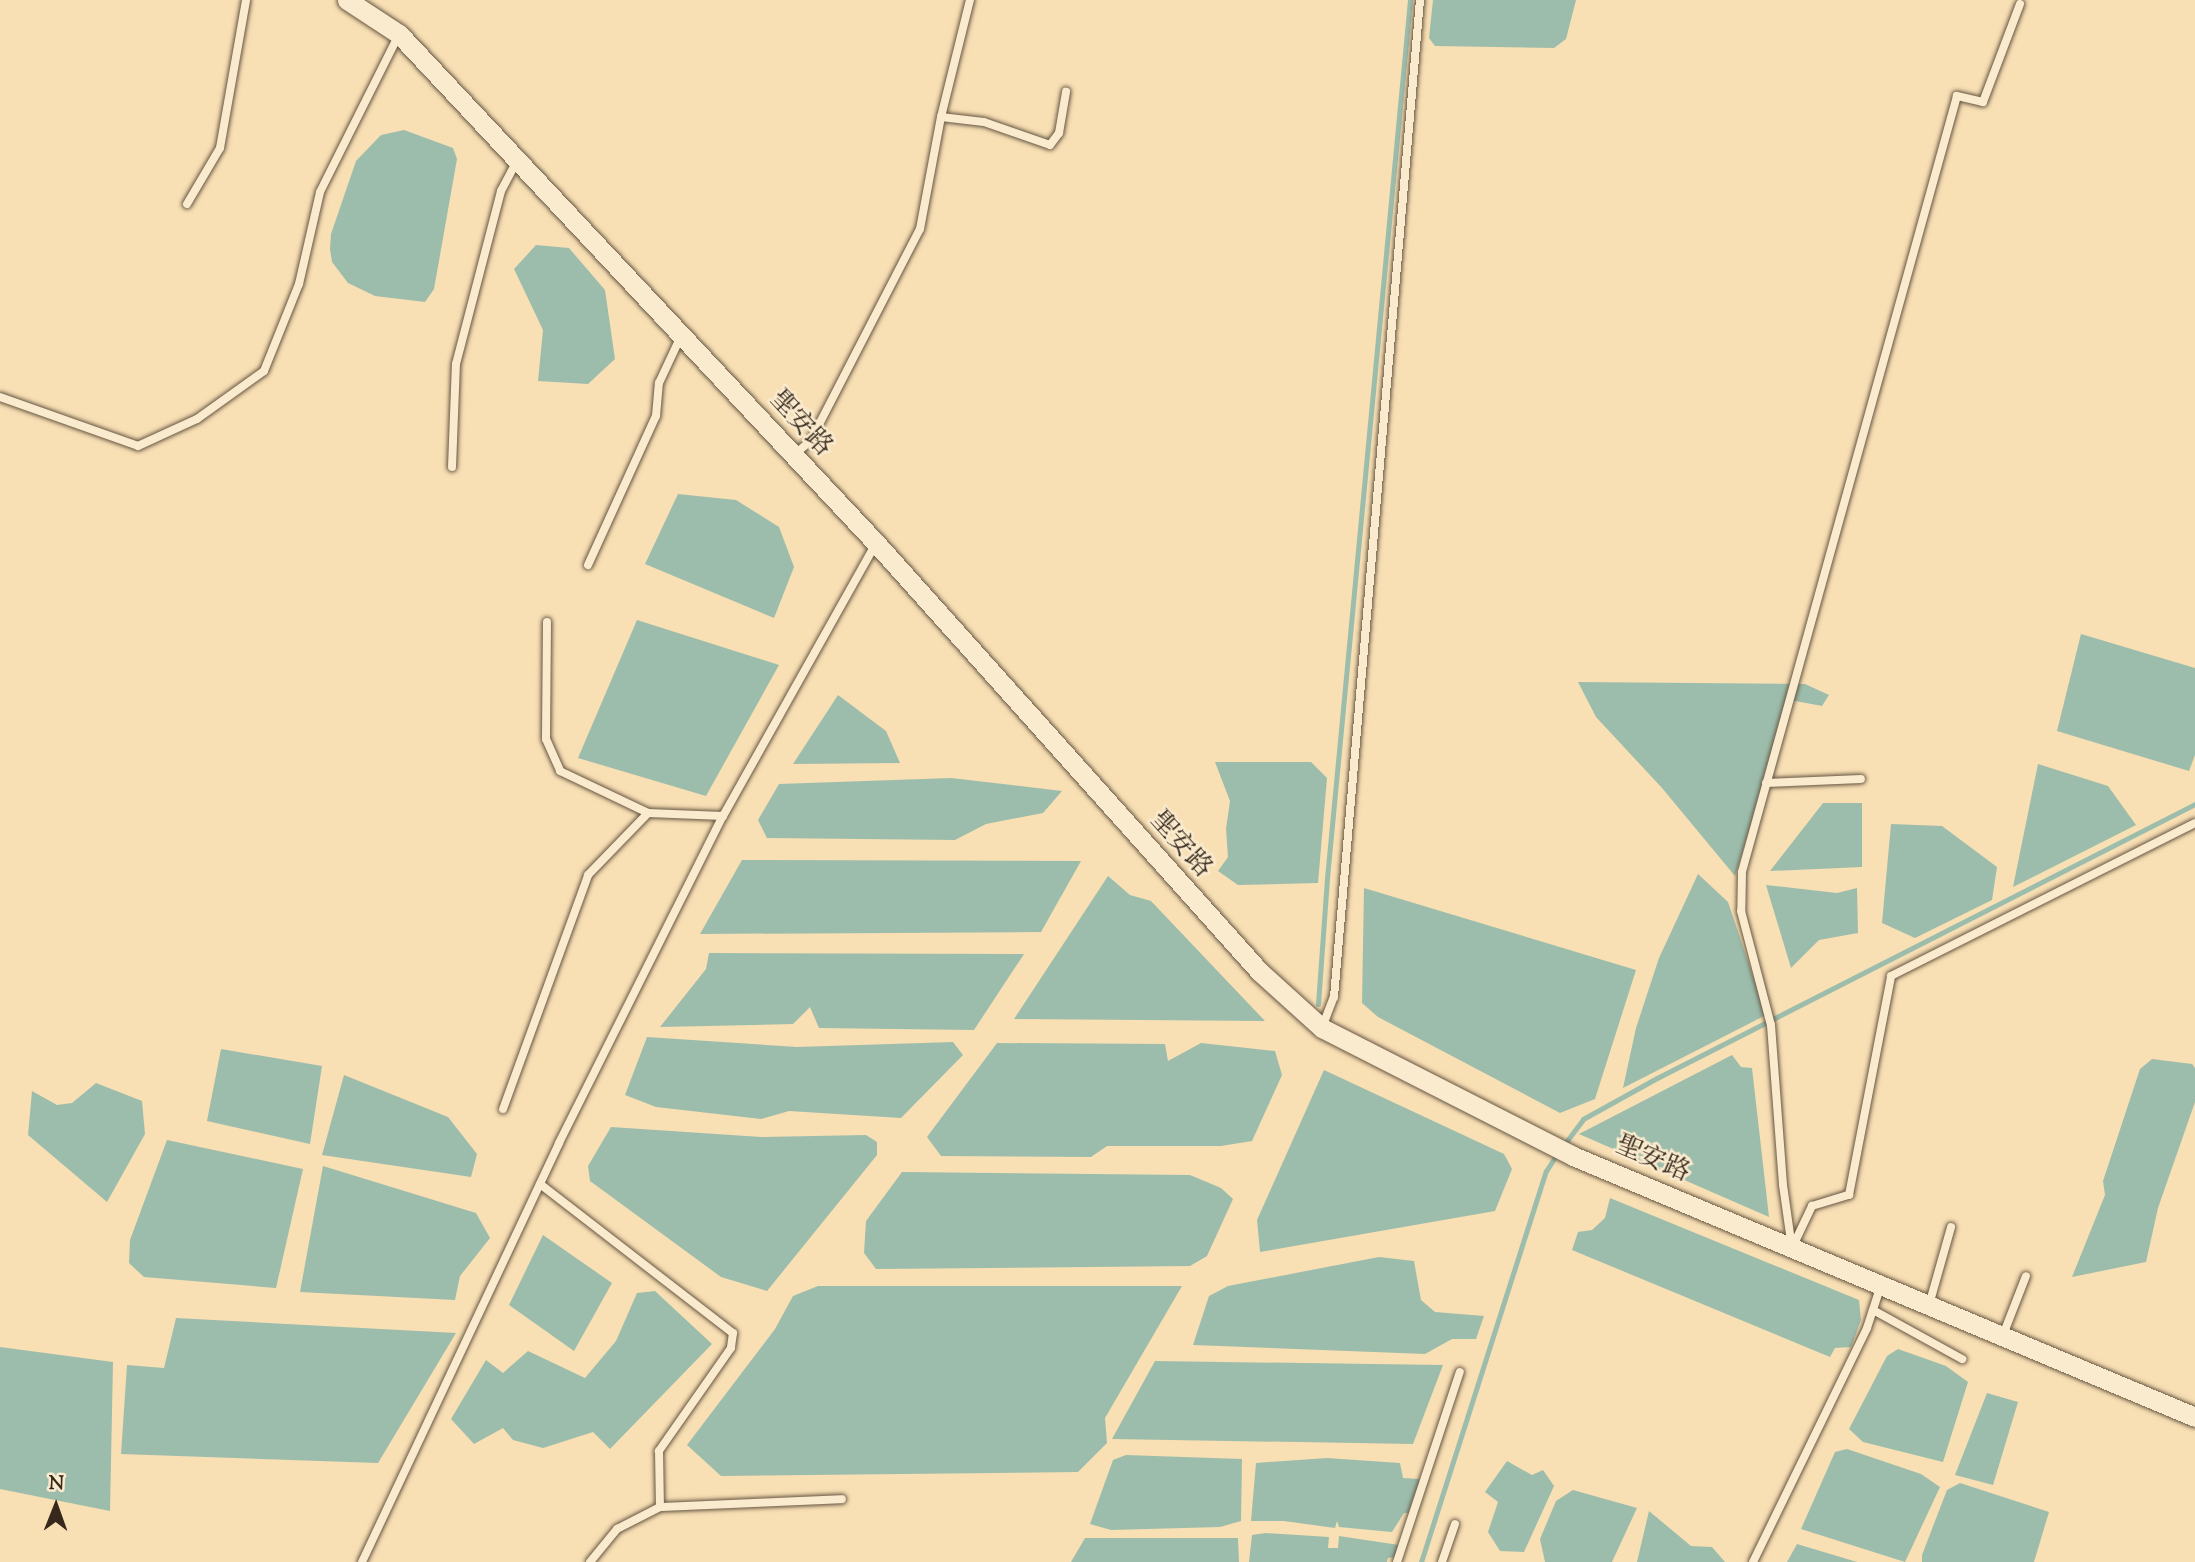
<!DOCTYPE html>
<meta charset="utf-8">
<style>
body{margin:0}
#map{position:relative;width:2195px;height:1562px;overflow:hidden;background:#f8dfb4;font-family:"Sorts Mill Goudy","Noto Serif TC",serif}
div>[style]{position:absolute}
[style*='--x']{left:calc(var(--x)*1px);top:calc(var(--y)*1px);width:calc(var(--w)*1px);rotate:calc(var(--a)*1deg)}
.water>*{inset:0;background:#9dbdac}
.stream>*{height:5px;margin:-2.5px;padding:0 2.5px;transform-origin:2.5px;border-radius:2.5px;background:#9dbdac}
.roads{filter:drop-shadow(0 0 2px #665642) drop-shadow(0 0 2px #665642)}
.service>*{height:8px;margin:-4px;padding:0 4px;transform-origin:4px;border-radius:4px;background:#faeace}
.tertiary>*{height:19px;margin:-9.5px;padding:0 9.5px;transform-origin:9.5px;border-radius:9.5px;background:#faeace}
span{translate:-50% -50%;white-space:nowrap;text-align:center;line-height:1.15;-webkit-text-stroke:5px #faeace;paint-order:stroke}
.street-label{font-size:26px;color:#36291c}
.north{position:absolute;left:21px;top:1471px;width:70px;height:70px;-webkit-text-stroke:5px #faeace;paint-order:stroke;rotate:1deg;font-size:19px;font-weight:700;line-height:28px;text-align:center;color:#36291c}
.north::after{content:'';display:block;margin:auto;width:24px;height:32px;background:#36291c;clip-path:polygon(50% 0,100% 100%,50% 72%,0 100%)}
</style>
<div id="map">
<div class="water">
<i style="clip-path:polygon(1433px 0,1576px 0,1566px 39px,1554px 48px,1435px 46px,1429px 38px)"></i>
<i style="clip-path:polygon(404px 130px,453px 148px,457px 159px,434px 289px,425px 302px,375px 296px,348px 283px,332px 262px,330px 249px,331px 234px,356px 161px,381px 135px)"></i>
<i style="clip-path:polygon(536px 245px,569px 248px,605px 290px,615px 359px,588px 384px,538px 381px,543px 330px,514px 269px)"></i>
<i style="clip-path:polygon(678px 494px,736px 500px,779px 527px,794px 567px,774px 618px,645px 564px)"></i>
<i style="clip-path:polygon(637px 620px,779px 665px,706px 796px,578px 758px)"></i>
<i style="clip-path:polygon(2081px 634px,2195px 668px,2195px 755px,2189px 771px,2057px 731px)"></i>
<i style="clip-path:polygon(1578px 682px,1805px 684px,1829px 695px,1822px 706px,1790px 700px,1735px 876px,1662px 788px,1596px 717px)"></i>
<i style="clip-path:polygon(838px 695px,886px 731px,900px 763px,793px 764px)"></i>
<i style="clip-path:polygon(1215px 762px,1311px 762px,1327px 778px,1318px 883px,1238px 885px,1218px 871px,1228px 857px,1226px 829px,1230px 801px)"></i>
<i style="clip-path:polygon(2038px 764px,2108px 786px,2136px 825px,2013px 887px)"></i>
<i style="clip-path:polygon(951px 778px,1062px 791px,1043px 813px,986px 824px,955px 840px,767px 838px,758px 820px,779px 784px)"></i>
<i style="clip-path:polygon(1823px 803px,1862px 803px,1862px 867px,1770px 871px)"></i>
<i style="clip-path:polygon(1891px 824px,1942px 826px,1997px 867px,1992px 900px,1915px 938px,1882px 923px)"></i>
<i style="clip-path:polygon(742px 860px,1081px 861px,1041px 932px,700px 934px)"></i>
<i style="clip-path:polygon(1698px 874px,1728px 902px,1766px 1015px,1623px 1088px,1636px 1028px,1659px 958px)"></i>
<i style="clip-path:polygon(1108px 876px,1130px 895px,1151px 901px,1265px 1021px,1014px 1019px)"></i>
<i style="clip-path:polygon(1766px 885px,1837px 893px,1857px 888px,1858px 933px,1819px 940px,1791px 968px)"></i>
<i style="clip-path:polygon(1364px 888px,1636px 970px,1595px 1099px,1560px 1113px,1378px 1017px,1362px 1003px)"></i>
<i style="clip-path:polygon(709px 953px,1024px 954px,974px 1030px,819px 1028px,810px 1007px,793px 1024px,660px 1027px,706px 969px)"></i>
<i style="clip-path:polygon(647px 1037px,797px 1047px,953px 1042px,963px 1055px,901px 1118px,789px 1111px,761px 1119px,656px 1107px,625px 1095px)"></i>
<i style="clip-path:polygon(997px 1043px,1165px 1044px,1168px 1061px,1201px 1043px,1275px 1051px,1282px 1075px,1252px 1141px,1221px 1146px,1107px 1146px,1091px 1157px,941px 1156px,927px 1137px)"></i>
<i style="clip-path:polygon(221px 1049px,322px 1066px,310px 1144px,207px 1121px)"></i>
<i style="clip-path:polygon(1732px 1055px,1741px 1067px,1752px 1068px,1769px 1217px,1579px 1134px)"></i>
<i style="clip-path:polygon(2152px 1059px,2192px 1064px,2195px 1068px,2195px 1102px,2158px 1208px,2146px 1262px,2072px 1277px,2105px 1195px,2103px 1181px,2140px 1069px)"></i>
<i style="clip-path:polygon(1324px 1070px,1504px 1154px,1512px 1169px,1495px 1211px,1260px 1252px,1257px 1220px)"></i>
<i style="clip-path:polygon(344px 1075px,448px 1117px,477px 1154px,471px 1177px,322px 1155px)"></i>
<i style="clip-path:polygon(96px 1083px,142px 1101px,145px 1134px,107px 1202px,28px 1135px,32px 1091px,57px 1105px,72px 1103px)"></i>
<i style="clip-path:polygon(611px 1127px,761px 1137px,866px 1135px,877px 1142px,877px 1155px,767px 1291px,721px 1277px,590px 1181px,588px 1166px)"></i>
<i style="clip-path:polygon(167px 1140px,303px 1169px,276px 1288px,144px 1277px,129px 1263px,130px 1240px)"></i>
<i style="clip-path:polygon(323px 1166px,476px 1213px,490px 1238px,460px 1276px,455px 1300px,300px 1292px)"></i>
<i style="clip-path:polygon(902px 1172px,1190px 1175px,1221px 1188px,1233px 1199px,1207px 1256px,1190px 1266px,876px 1269px,864px 1253px,866px 1221px)"></i>
<i style="clip-path:polygon(1610px 1198px,1859px 1300px,1861px 1320px,1851px 1347px,1835px 1348px,1830px 1357px,1572px 1250px,1578px 1232px,1592px 1230px,1605px 1218px)"></i>
<i style="clip-path:polygon(543px 1235px,612px 1283px,574px 1351px,509px 1305px)"></i>
<i style="clip-path:polygon(1379px 1257px,1414px 1261px,1421px 1300px,1435px 1312px,1484px 1316px,1476px 1339px,1452px 1339px,1425px 1354px,1193px 1345px,1209px 1296px,1228px 1286px)"></i>
<i style="clip-path:polygon(818px 1286px,1182px 1286px,1105px 1418px,1107px 1443px,1078px 1472px,721px 1476px,687px 1445px,775px 1329px,793px 1296px)"></i>
<i style="clip-path:polygon(655px 1291px,712px 1344px,610px 1449px,593px 1432px,543px 1448px,513px 1440px,503px 1428px,474px 1444px,451px 1419px,486px 1360px,503px 1373px,528px 1351px,585px 1378px,616px 1341px,637px 1293px)"></i>
<i style="clip-path:polygon(176px 1318px,456px 1333px,378px 1463px,121px 1454px,127px 1365px,164px 1368px)"></i>
<i style="clip-path:polygon(0 1347px,113px 1362px,110px 1511px,0 1489px)"></i>
<i style="clip-path:polygon(1898px 1349px,1946px 1366px,1968px 1382px,1943px 1462px,1863px 1442px,1849px 1429px,1887px 1356px)"></i>
<i style="clip-path:polygon(1155px 1361px,1443px 1365px,1413px 1444px,1112px 1439px)"></i>
<i style="clip-path:polygon(1987px 1393px,2018px 1402px,1993px 1485px,1955px 1475px)"></i>
<i style="clip-path:polygon(1847px 1449px,1921px 1474px,1940px 1487px,1905px 1562px,1801px 1529px,1835px 1452px)"></i>
<i style="clip-path:polygon(1126px 1455px,1242px 1459px,1241px 1521px,1220px 1527px,1111px 1530px,1090px 1524px,1113px 1460px)"></i>
<i style="clip-path:polygon(1327px 1458px,1400px 1463px,1403px 1478px,1421px 1479px,1409px 1513px,1404px 1513px,1392px 1532px,1339px 1527px,1337px 1521px,1335px 1528px,1284px 1521px,1251px 1521px,1256px 1463px)"></i>
<i style="clip-path:polygon(1507px 1461px,1532px 1475px,1543px 1470px,1554px 1486px,1524px 1552px,1500px 1551px,1488px 1532px,1498px 1502px,1485px 1492px)"></i>
<i style="clip-path:polygon(1960px 1483px,2049px 1512px,2034px 1562px,1922px 1562px,1922px 1555px,1947px 1490px)"></i>
<i style="clip-path:polygon(1573px 1490px,1637px 1508px,1612px 1562px,1545px 1562px,1540px 1539px,1556px 1501px)"></i>
<i style="clip-path:polygon(1649px 1511px,1691px 1546px,1712px 1547px,1725px 1562px,1637px 1562px)"></i>
<i style="clip-path:polygon(1266px 1533px,1329px 1537px,1328px 1548px,1338px 1548px,1339px 1536px,1399px 1545px,1395px 1557px,1388px 1558px,1387px 1562px,1249px 1562px,1252px 1535px)"></i>
<i style="clip-path:polygon(1085px 1538px,1238px 1538px,1239px 1562px,1071px 1562px)"></i>
<i style="clip-path:polygon(1797px 1544px,1857px 1562px,1787px 1562px)"></i>
</div>
<div class="stream">
<i style="--x:1318;--y:1004;--w:126;--a:-85.9"></i>
<i style="--x:1327;--y:878;--w:882;--a:-84.6"></i>
<i style="--x:1563;--y:1146;--w:34;--a:-53"></i>
<i style="--x:1583;--y:1119;--w:85;--a:-29"></i>
<i style="--x:1657;--y:1078;--w:604;--a:-26.99"></i>
<i style="--x:1421;--y:1562;--w:410;--a:-72.3"></i>
<i style="--x:1546;--y:1171;--w:20;--a:-57"></i>
</div>
<div class="roads">
<div class="service">
<i style="--x:2020;--y:4;--w:105;--a:110.7"></i>
<i style="--x:1983;--y:102;--w:27;--a:-167"></i>
<i style="--x:1957;--y:96;--w:805;--a:105.49"></i>
<i style="--x:1742;--y:872;--w:39;--a:91"></i>
<i style="--x:1741;--y:911;--w:118;--a:75.3"></i>
<i style="--x:1771;--y:1025;--w:160;--a:85.7"></i>
<i style="--x:1783;--y:1185;--w:64;--a:81.9"></i>
<i style="--x:1792;--y:1248;--w:47;--a:-64.5"></i>
<i style="--x:1812;--y:1206;--w:39;--a:-17"></i>
<i style="--x:1849;--y:1195;--w:223;--a:-79.1"></i>
<i style="--x:1891;--y:976;--w:340;--a:-26.7"></i>
<i style="--x:941;--y:117;--w:43;--a:6.6"></i>
<i style="--x:984;--y:122;--w:70;--a:19.2"></i>
<i style="--x:1050;--y:145;--w:15;--a:-53"></i>
<i style="--x:1059;--y:133;--w:42;--a:-80.3"></i>
<i style="--x:187;--y:204;--w:65;--a:-59.5"></i>
<i style="--x:220;--y:148;--w:150;--a:-80"></i>
<i style="--x:0;--y:397;--w:146;--a:19.5"></i>
<i style="--x:138;--y:446;--w:65;--a:-24.6"></i>
<i style="--x:197;--y:419;--w:82;--a:-35.6"></i>
<i style="--x:264;--y:371;--w:94;--a:-68.1"></i>
<i style="--x:299;--y:284;--w:94;--a:-77.1"></i>
<i style="--x:320;--y:192;--w:177;--a:-63.4"></i>
<i style="--x:794;--y:455;--w:23;--a:-41"></i>
<i style="--x:811;--y:440;--w:237;--a:-62.7"></i>
<i style="--x:920;--y:229;--w:114;--a:-79.4"></i>
<i style="--x:941;--y:117;--w:121;--a:-76.1"></i>
<i style="--x:452;--y:467;--w:103;--a:-87.8"></i>
<i style="--x:456;--y:364;--w:179;--a:-75.4"></i>
<i style="--x:501;--y:191;--w:34;--a:-62"></i>
<i style="--x:588;--y:565;--w:164;--a:-65.5"></i>
<i style="--x:656;--y:416;--w:33;--a:-85"></i>
<i style="--x:659;--y:383;--w:52;--a:-64.9"></i>
<i style="--x:547;--y:622;--w:117;--a:90.5"></i>
<i style="--x:546;--y:739;--w:35;--a:66"></i>
<i style="--x:560;--y:771;--w:98;--a:25.5"></i>
<i style="--x:648;--y:813;--w:75;--a:2.3"></i>
<i style="--x:1766;--y:783;--w:95;--a:-2.4"></i>
<i style="--x:1323;--y:1025;--w:30;--a:-69"></i>
<i style="--x:1334;--y:997;--w:1001;--a:-85.07"></i>
<i style="--x:503;--y:1109;--w:249;--a:-70"></i>
<i style="--x:588;--y:875;--w:86;--a:-45.9"></i>
<i style="--x:540;--y:1184;--w:244;--a:37.7"></i>
<i style="--x:733;--y:1333;--w:15;--a:98"></i>
<i style="--x:731;--y:1348;--w:126;--a:125"></i>
<i style="--x:659;--y:1451;--w:56;--a:89"></i>
<i style="--x:1929;--y:1305;--w:81;--a:-74.2"></i>
<i style="--x:1873;--y:1310;--w:102;--a:28.8"></i>
<i style="--x:2003;--y:1335;--w:63;--a:-68.7"></i>
<i style="--x:362;--y:1562;--w:463;--a:-64.8"></i>
<i style="--x:559;--y:1143;--w:366;--a:-63.4"></i>
<i style="--x:723;--y:816;--w:313;--a:-60.7"></i>
<i style="--x:590;--y:1562;--w:43;--a:-50.7"></i>
<i style="--x:617;--y:1529;--w:48;--a:-27.1"></i>
<i style="--x:660;--y:1507;--w:182;--a:-2.5"></i>
<i style="--x:1397;--y:1562;--w:200;--a:-71.7"></i>
<i style="--x:1442;--y:1562;--w:40;--a:-71.1"></i>
<i style="--x:1753;--y:1562;--w:260;--a:-64"></i>
<i style="--x:1867;--y:1328;--w:45;--a:-72"></i>
</div>
<div class="tertiary">
<i style="--x:347;--y:0;--w:62;--a:33.2"></i>
<i style="--x:399;--y:34;--w:698;--a:46.86"></i>
<i style="--x:876;--y:543;--w:576;--a:48.17"></i>
<i style="--x:1260;--y:972;--w:84;--a:42.1"></i>
<i style="--x:1322;--y:1028;--w:282;--a:27"></i>
<i style="--x:1573;--y:1156;--w:675;--a:22.76"></i>
</div>
</div>
<div class="street-label">
<span style="left:800px;top:424px;rotate:47deg">聖安路</span>
<span style="left:1180px;top:845px;rotate:48deg">聖安路</span>
<span style="left:1652px;top:1160px;rotate:23deg">聖安路</span>
</div>
<div class="north">N</div>
</div>
